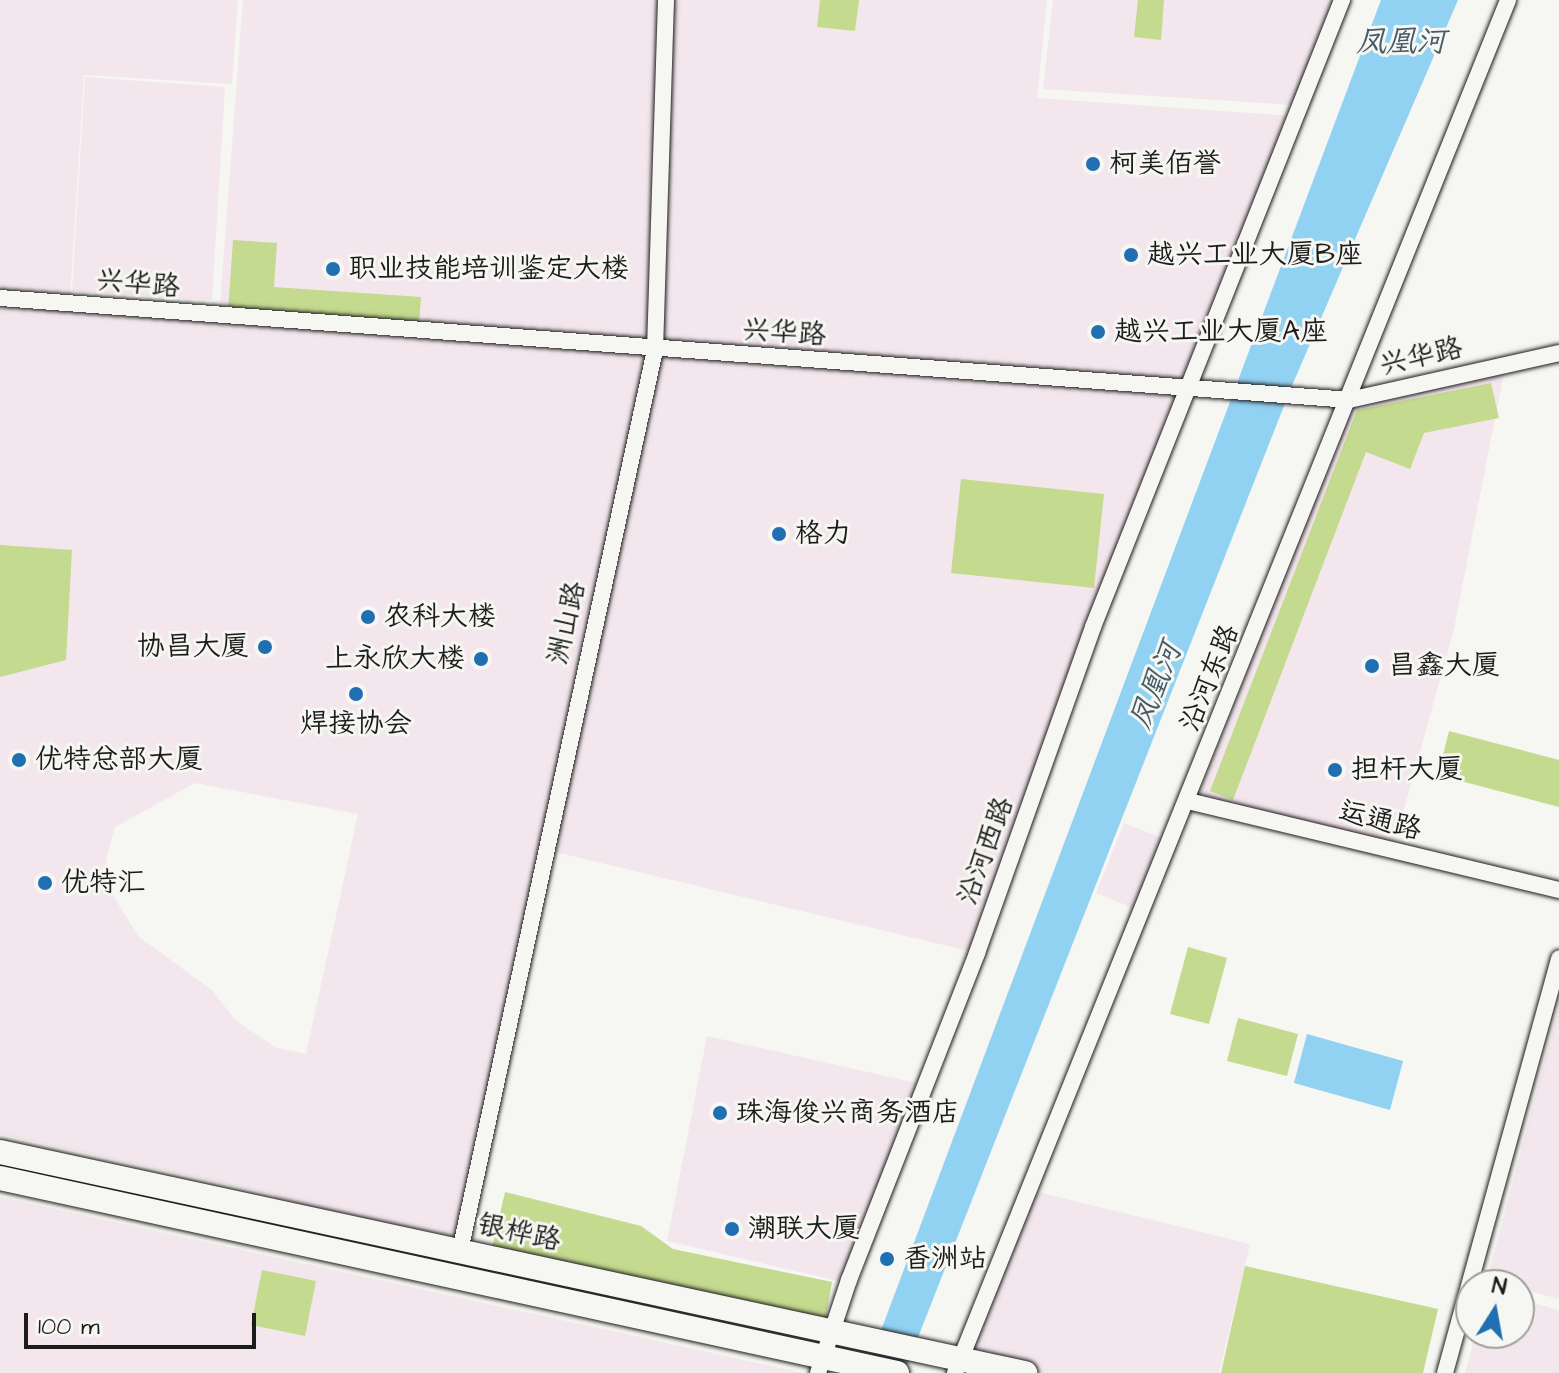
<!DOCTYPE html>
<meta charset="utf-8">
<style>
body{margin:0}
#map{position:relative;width:1559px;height:1373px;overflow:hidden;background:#f6f6f2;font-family:"Architects Daughter","LXGW WenKai TC",sans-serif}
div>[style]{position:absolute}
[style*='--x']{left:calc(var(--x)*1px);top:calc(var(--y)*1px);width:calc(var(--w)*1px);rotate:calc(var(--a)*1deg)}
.built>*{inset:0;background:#f4e6ed}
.green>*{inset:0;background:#c4da8f}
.water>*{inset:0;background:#91d1f2}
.roads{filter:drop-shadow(0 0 2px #1c1c1c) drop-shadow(0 0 2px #1c1c1c)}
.street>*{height:16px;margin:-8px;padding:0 8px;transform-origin:8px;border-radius:8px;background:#f6f6f2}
.secondary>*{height:24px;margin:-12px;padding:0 12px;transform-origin:12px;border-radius:12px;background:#f6f6f2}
.dots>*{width:22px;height:22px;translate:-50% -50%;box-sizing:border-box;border:4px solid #f6f6f2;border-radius:50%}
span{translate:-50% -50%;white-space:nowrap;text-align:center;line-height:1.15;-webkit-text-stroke:6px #f6f6f2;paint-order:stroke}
.poi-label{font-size:28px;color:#1c1c1c}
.left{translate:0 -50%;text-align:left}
.right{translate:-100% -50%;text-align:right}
.street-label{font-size:28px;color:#1c1c1c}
.water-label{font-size:30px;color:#455b67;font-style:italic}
.north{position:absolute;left:1455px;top:1269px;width:80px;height:80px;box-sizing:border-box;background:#f6f6f2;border:2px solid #9f9f9c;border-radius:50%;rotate:11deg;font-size:22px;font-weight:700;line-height:32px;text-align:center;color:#1c1c1c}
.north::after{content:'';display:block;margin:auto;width:28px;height:36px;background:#1f6fb2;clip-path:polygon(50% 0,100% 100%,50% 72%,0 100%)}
.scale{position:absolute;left:24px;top:1313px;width:232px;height:36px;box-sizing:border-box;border:4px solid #1c1c1c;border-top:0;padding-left:10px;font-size:24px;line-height:28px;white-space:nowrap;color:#1c1c1c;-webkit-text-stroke:6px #f6f6f2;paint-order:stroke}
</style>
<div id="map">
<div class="built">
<i style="clip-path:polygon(0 0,238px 0,232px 84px,84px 75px,70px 297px,0 291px)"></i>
<i style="clip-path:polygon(evenodd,243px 0,1047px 0,1037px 98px,1293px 116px,977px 953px,543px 849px,459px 1250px,272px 1210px,275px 1195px,0 1134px,0 298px,219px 317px,243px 0,195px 783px,358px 814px,306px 1054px,277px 1048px,235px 1020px,213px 991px,138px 936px,112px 894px,106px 859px,115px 827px,195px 783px)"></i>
<i style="clip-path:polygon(1053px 0,1333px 0,1295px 105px,1043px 89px)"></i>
<i style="clip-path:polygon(85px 77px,225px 87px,212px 300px,72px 291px)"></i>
<i style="clip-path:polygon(1504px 373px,1453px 633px,1394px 845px,1198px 797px,1352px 405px)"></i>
<i style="clip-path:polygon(1124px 823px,1172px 842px,1143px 912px,1096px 893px)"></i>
<i style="clip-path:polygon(1559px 1005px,1559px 1299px,1487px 1280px)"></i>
<i style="clip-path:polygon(707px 1036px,930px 1086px,843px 1282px,667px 1241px)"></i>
<i style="clip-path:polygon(1034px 1191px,1250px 1244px,1219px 1373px,1039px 1373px,965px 1357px)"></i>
<i style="clip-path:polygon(0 1197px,803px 1373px,0 1373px)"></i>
<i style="clip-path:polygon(1519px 1299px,1559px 1310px,1559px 1373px,1465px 1373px,1476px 1333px,1519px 1333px)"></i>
</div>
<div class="green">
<i style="clip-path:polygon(820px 0,859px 0,855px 31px,817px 27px)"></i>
<i style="clip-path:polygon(1138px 0,1164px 0,1161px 40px,1134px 37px)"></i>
<i style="clip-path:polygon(233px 240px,277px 243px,274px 287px,421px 297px,419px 326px,228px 312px)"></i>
<i style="clip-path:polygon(1491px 383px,1499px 418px,1424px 433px,1410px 469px,1366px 452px,1233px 800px,1210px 791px,1357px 410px)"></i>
<i style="clip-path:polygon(961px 479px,1104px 494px,1094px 588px,951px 573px)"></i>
<i style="clip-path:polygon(0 545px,72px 550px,66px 660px,0 677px)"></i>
<i style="clip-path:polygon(1449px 731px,1559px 760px,1559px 807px,1438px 775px)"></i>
<i style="clip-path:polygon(1188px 947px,1227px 958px,1209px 1024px,1170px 1014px)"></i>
<i style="clip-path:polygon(1238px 1018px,1298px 1034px,1287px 1076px,1227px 1061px)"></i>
<i style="clip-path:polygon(505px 1192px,641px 1226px,673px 1249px,832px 1282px,825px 1322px,492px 1248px)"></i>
<i style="clip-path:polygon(1245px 1266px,1438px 1309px,1423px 1373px,1221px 1373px)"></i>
<i style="clip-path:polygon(262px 1270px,316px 1281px,305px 1336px,251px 1325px)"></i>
</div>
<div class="water">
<i style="clip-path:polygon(1381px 0,1458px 0,1291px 388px,904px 1373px,865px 1373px)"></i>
<i style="clip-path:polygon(1307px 1034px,1403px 1061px,1390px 1110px,1294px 1083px)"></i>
</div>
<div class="roads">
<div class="street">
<i style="--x:0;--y:298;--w:1353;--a:4.32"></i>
<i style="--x:1349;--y:400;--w:215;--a:-12.6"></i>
<i style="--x:1188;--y:801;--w:382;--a:13.5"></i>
<i style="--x:460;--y:1251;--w:922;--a:-77.79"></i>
<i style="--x:655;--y:350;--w:350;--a:-88.2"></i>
<i style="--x:818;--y:1373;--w:98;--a:-71.6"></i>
<i style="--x:849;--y:1280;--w:351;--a:-68.6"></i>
<i style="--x:977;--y:953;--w:346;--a:-70.4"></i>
<i style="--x:1093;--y:627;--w:675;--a:-68.34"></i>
<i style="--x:955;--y:1373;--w:1480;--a:-68.06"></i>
<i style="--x:1445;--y:1373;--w:430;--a:-74.6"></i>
</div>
<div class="secondary">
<i style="--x:0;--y:1152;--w:1049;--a:12.17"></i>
<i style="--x:0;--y:1178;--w:918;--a:12.26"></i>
</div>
</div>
<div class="dots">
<i style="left:1093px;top:164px;background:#1f6fb2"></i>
<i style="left:1131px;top:255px;background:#1f6fb2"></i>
<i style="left:333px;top:269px;background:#1f6fb2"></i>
<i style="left:1098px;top:332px;background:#1f6fb2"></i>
<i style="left:779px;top:534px;background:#1f6fb2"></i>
<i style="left:368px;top:617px;background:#1f6fb2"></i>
<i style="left:265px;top:647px;background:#1f6fb2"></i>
<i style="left:481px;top:659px;background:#1f6fb2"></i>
<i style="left:1372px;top:666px;background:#1f6fb2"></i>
<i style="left:356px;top:694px;background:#1f6fb2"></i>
<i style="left:19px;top:760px;background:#1f6fb2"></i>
<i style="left:1335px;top:770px;background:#1f6fb2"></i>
<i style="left:45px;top:883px;background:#1f6fb2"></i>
<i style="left:720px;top:1113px;background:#1f6fb2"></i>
<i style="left:732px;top:1229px;background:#1f6fb2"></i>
<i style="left:887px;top:1259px;background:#1f6fb2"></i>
</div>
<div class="poi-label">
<span class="left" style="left:1109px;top:164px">柯美佰誉</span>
<span class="left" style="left:1147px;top:255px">越兴工业大厦B座</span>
<span class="left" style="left:349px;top:269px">职业技能培训鉴定大楼</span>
<span class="left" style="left:1114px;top:332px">越兴工业大厦A座</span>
<span class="left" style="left:795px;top:534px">格力</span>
<span class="left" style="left:384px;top:617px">农科大楼</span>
<span class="right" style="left:249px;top:647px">协昌大厦</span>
<span class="right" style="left:465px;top:659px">上永欣大楼</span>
<span class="left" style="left:1388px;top:666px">昌鑫大厦</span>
<span style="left:356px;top:724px">焊接协会</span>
<span class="left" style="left:35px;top:760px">优特总部大厦</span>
<span class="left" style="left:1351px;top:770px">担杆大厦</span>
<span class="left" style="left:61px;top:883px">优特汇</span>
<span class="left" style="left:736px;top:1113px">珠海俊兴商务酒店</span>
<span class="left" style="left:748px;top:1229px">潮联大厦</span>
<span class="left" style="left:903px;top:1259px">香洲站</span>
</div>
<div class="street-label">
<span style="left:138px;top:284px;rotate:5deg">兴华路</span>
<span style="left:784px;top:333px;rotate:4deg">兴华路</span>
<span style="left:1421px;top:357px;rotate:-13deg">兴华路</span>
<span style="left:567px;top:623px;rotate:-77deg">洲山路</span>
<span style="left:1210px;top:678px;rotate:-68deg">沿河东路</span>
<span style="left:1380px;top:821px;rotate:14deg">运通路</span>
<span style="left:986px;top:851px;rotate:-70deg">沿河西路</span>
<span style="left:519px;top:1233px;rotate:12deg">银桦路</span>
</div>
<div class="water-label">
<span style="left:1401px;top:42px">凤凰河</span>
<span style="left:1156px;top:686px;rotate:-68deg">凤凰河</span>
</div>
<div class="north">N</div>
<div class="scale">100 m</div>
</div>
